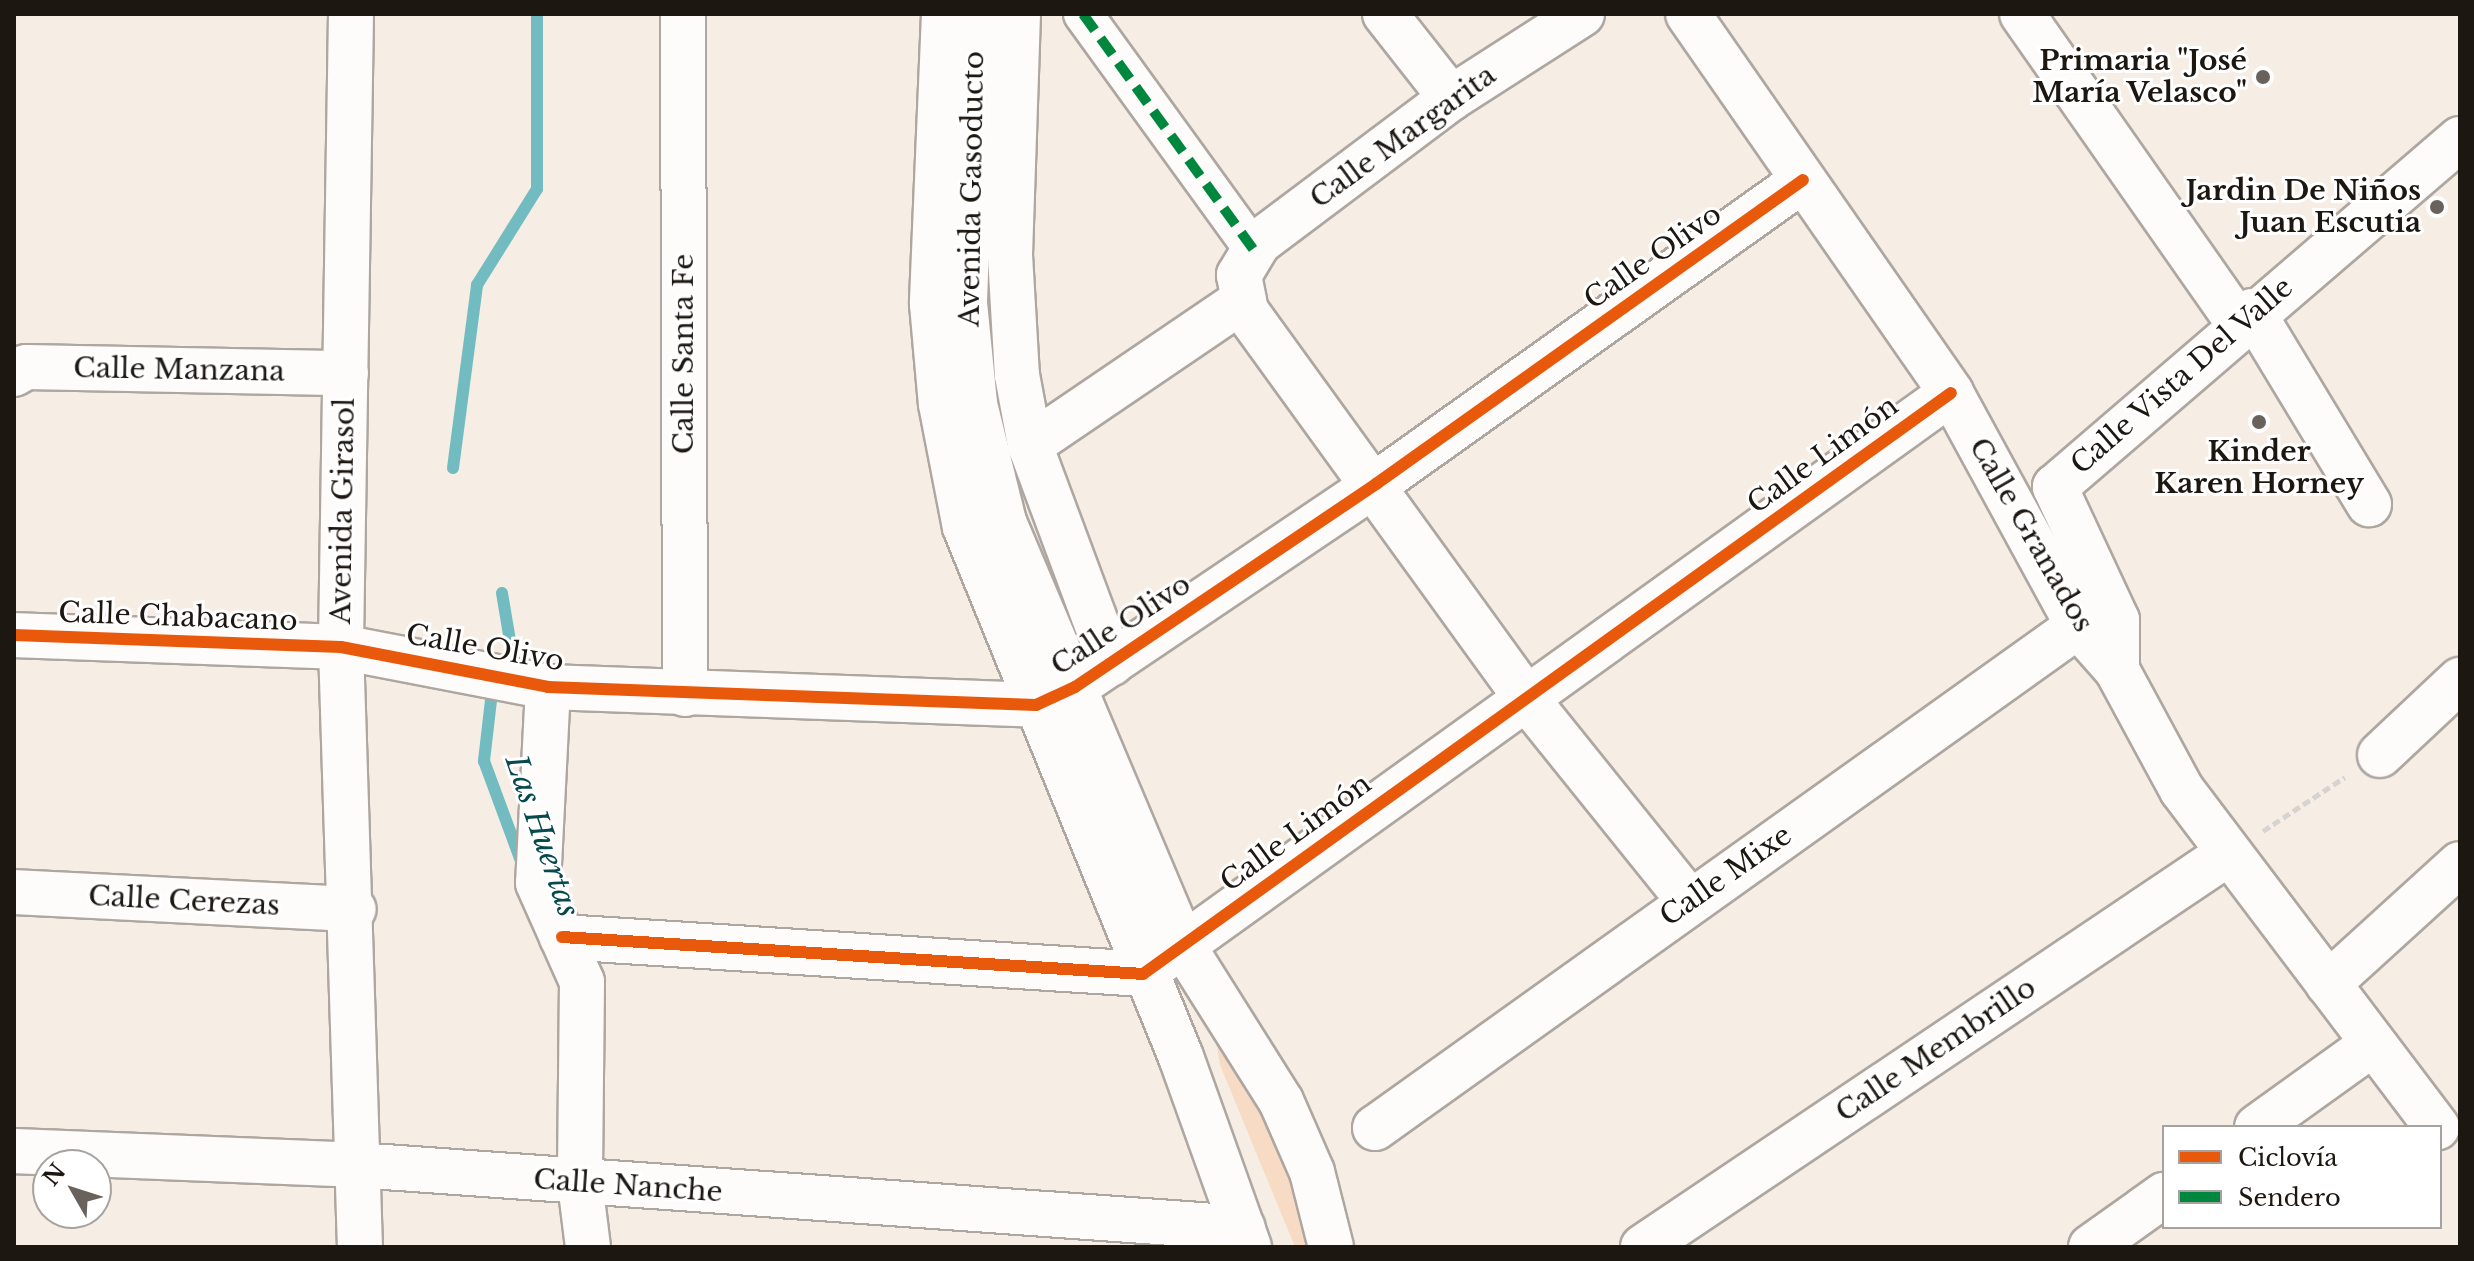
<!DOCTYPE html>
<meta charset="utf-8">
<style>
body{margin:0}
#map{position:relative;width:2474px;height:1261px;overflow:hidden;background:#f6ede5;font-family:"Libre Baskerville",serif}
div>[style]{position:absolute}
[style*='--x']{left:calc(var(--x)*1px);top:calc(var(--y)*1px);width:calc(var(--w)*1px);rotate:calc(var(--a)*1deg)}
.green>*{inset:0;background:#f7dbc4}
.stream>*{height:12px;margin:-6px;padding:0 6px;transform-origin:6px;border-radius:6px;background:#72bcc1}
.path>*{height:5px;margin-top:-2.5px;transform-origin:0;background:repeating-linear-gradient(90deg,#d6d3d1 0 8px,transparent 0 12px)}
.roads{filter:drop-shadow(2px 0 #aea7a1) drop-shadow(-2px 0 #aea7a1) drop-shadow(0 2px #aea7a1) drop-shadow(0 -2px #aea7a1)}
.pedestrian>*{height:38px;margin:-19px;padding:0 19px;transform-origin:19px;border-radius:19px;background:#fefcfb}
.minor>*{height:44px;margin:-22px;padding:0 22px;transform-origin:22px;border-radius:22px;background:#fefcfb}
.tertiary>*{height:44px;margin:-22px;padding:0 22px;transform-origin:22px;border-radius:22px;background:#fefcfb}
.quiet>*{height:10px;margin-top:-5px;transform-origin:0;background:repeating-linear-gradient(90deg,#00873e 0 20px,transparent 0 30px)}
.cycleway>*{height:12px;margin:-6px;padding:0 6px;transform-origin:6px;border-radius:6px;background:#e8590c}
.dots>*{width:22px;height:22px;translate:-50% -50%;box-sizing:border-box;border:4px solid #fff;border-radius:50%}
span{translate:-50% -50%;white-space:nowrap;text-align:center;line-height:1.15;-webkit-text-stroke:6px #fff;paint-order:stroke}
.poi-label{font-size:28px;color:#1d1712;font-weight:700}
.right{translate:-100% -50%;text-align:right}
.street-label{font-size:28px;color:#1d1712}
.water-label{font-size:30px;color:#064a4f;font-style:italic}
.frame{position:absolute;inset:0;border:16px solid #1d1712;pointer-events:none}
.legend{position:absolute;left:2162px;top:1125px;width:280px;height:104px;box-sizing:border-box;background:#fff;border:2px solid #a5a2a0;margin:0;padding:10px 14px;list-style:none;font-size:24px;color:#1d1712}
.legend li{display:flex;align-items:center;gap:16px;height:40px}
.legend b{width:40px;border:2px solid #a5a2a0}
.north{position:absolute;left:32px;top:1149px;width:80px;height:80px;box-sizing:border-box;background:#fff;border:2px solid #a5a2a0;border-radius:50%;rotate:309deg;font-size:22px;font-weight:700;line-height:32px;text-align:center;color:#1d1712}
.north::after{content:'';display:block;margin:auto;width:28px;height:36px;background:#69625c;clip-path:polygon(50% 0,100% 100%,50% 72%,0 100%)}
</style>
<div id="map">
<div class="green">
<i style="clip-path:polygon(1214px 1029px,1307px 1175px,1328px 1247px,1295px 1247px,1220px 1065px)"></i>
</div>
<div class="stream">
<i style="--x:453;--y:468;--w:185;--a:-82.5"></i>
<i style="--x:477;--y:285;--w:113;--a:-58"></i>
<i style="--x:537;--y:189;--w:175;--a:-90"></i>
<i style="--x:502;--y:593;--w:67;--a:80.5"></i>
<i style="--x:513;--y:659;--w:13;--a:129"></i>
<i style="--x:493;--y:683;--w:79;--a:96.6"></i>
<i style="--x:484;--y:761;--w:110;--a:69.7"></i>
</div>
<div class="path">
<i style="--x:2263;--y:831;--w:98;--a:-33.4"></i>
</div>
<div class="roads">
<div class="pedestrian">
<i style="--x:1083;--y:14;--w:291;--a:54.1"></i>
</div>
<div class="minor">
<i style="--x:683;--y:14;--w:680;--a:89.83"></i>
<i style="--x:1018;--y:14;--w:241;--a:91.9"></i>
<i style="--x:1010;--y:255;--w:120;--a:86.7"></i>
<i style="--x:1017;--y:375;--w:71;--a:79.5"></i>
<i style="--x:1030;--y:445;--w:233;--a:69.6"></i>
<i style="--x:1385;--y:14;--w:107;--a:51.8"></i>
<i style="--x:1582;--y:14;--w:156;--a:147.3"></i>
<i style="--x:1451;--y:98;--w:240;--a:143.1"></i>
<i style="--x:1259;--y:242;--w:39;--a:121"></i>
<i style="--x:1239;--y:275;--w:37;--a:79"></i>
<i style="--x:1246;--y:311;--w:478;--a:54.1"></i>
<i style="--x:1526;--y:698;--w:262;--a:51.2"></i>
<i style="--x:1688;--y:14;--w:461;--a:55.2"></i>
<i style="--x:1951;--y:393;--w:265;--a:61.4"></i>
<i style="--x:2078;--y:626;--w:59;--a:48.4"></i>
<i style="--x:2117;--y:670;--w:136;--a:61.6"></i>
<i style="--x:2182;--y:790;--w:423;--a:52.9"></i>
<i style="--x:2022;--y:14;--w:378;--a:55"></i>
<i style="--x:2252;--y:311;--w:226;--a:58.8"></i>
<i style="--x:14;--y:374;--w:14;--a:-30"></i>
<i style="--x:26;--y:367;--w:320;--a:1.1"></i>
<i style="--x:1030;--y:445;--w:258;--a:-34.2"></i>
<i style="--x:14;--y:635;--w:327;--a:2.1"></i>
<i style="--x:341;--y:647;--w:211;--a:10.9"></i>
<i style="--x:548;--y:687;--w:488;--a:2.1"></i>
<i style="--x:1036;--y:705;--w:43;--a:-24.8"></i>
<i style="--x:1075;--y:687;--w:363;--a:-34"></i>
<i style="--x:1376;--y:484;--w:524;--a:-35.45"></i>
<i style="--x:2117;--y:670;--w:50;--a:-90"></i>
<i style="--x:2117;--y:620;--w:147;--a:-115"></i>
<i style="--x:2055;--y:487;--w:534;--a:-40.67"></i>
<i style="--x:548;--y:687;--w:196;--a:92.9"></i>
<i style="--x:538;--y:883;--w:108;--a:66"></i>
<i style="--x:582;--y:982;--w:201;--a:90.6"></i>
<i style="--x:580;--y:1183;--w:64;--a:82.9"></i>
<i style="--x:2380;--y:755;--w:110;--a:-43.2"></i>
<i style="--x:14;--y:892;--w:340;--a:2.9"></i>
<i style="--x:562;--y:937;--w:582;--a:3.64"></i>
<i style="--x:1143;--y:974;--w:995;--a:-35.72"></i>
<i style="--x:2328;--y:984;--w:178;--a:-42.3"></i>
<i style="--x:2257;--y:1127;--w:140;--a:-35.7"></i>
<i style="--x:1375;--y:1128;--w:864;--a:-35.53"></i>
<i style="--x:14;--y:1151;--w:343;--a:2.3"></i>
<i style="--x:357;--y:1165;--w:888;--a:4.07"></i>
<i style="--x:1643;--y:1247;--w:706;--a:-33.92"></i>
<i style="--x:2091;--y:1247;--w:90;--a:-35.5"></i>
</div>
<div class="tertiary">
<i style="--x:351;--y:14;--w:633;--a:90.91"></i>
<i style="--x:341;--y:647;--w:600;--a:88.19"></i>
<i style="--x:944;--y:14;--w:290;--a:92.4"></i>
<i style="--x:932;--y:304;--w:100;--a:84.9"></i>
<i style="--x:941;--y:404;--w:125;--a:79"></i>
<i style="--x:965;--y:527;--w:572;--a:67.83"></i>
<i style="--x:1181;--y:1057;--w:202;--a:70.3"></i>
<i style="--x:976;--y:14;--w:289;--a:92.2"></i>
<i style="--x:965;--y:303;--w:101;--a:84.3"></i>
<i style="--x:975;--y:404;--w:122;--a:76.2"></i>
<i style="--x:1004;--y:522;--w:458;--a:67.1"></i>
<i style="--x:1182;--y:944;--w:186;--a:57.8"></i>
<i style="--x:1281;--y:1101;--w:77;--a:66.4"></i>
<i style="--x:1312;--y:1172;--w:77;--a:75.8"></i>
</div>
</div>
<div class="quiet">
<i style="--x:1083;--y:14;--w:291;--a:54.1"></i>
</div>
<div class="cycleway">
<i style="--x:14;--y:635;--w:327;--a:2.1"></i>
<i style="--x:341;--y:647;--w:211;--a:10.9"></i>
<i style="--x:548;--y:687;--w:488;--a:2.1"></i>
<i style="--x:1036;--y:705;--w:43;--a:-24.8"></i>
<i style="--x:1075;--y:687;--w:363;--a:-34"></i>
<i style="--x:1376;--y:484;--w:524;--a:-35.45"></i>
<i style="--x:562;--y:937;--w:582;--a:3.64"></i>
<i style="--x:1143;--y:974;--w:995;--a:-35.72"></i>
</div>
<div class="dots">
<i style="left:2263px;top:77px;background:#69625c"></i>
<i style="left:2437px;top:207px;background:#69625c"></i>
<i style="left:2259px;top:422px;background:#69625c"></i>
</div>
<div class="poi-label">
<span class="right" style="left:2247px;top:77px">Primaria "José<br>María Velasco"</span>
<span class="right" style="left:2421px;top:207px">Jardin De Niños<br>Juan Escutia</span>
<span style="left:2259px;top:468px">Kinder<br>Karen Horney</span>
</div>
<div class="street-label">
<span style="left:1403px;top:137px;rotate:-36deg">Calle Margarita</span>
<span style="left:972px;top:189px;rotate:-89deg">Avenida Gasoducto</span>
<span style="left:1653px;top:257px;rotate:-35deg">Calle Olivo</span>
<span style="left:684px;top:354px;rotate:-90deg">Calle Santa Fe</span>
<span style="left:179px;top:370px;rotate:1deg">Calle Manzana</span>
<span style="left:2182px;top:376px;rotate:-41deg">Calle Vista Del Valle</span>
<span style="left:1823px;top:455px;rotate:-36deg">Calle Limón</span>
<span style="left:343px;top:511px;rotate:-89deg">Avenida Girasol</span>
<span style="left:2031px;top:535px;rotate:60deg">Calle Granados</span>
<span style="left:178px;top:617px;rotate:2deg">Calle Chabacano</span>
<span style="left:1121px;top:625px;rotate:-33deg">Calle Olivo</span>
<span style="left:485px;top:648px;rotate:10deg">Calle Olivo</span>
<span style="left:1296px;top:833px;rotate:-36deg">Calle Limón</span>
<span style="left:1726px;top:876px;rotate:-35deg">Calle Mixe</span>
<span style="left:184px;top:901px;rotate:3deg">Calle Cerezas</span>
<span style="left:1936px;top:1050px;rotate:-34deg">Calle Membrillo</span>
<span style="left:628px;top:1186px;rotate:4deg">Calle Nanche</span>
</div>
<div class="water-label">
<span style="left:542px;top:836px;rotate:71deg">Las Huertas</span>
</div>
<div class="frame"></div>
<ul class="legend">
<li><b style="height:10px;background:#e8590c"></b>Ciclovía</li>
<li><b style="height:10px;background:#00873e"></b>Sendero</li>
</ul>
<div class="north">N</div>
</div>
